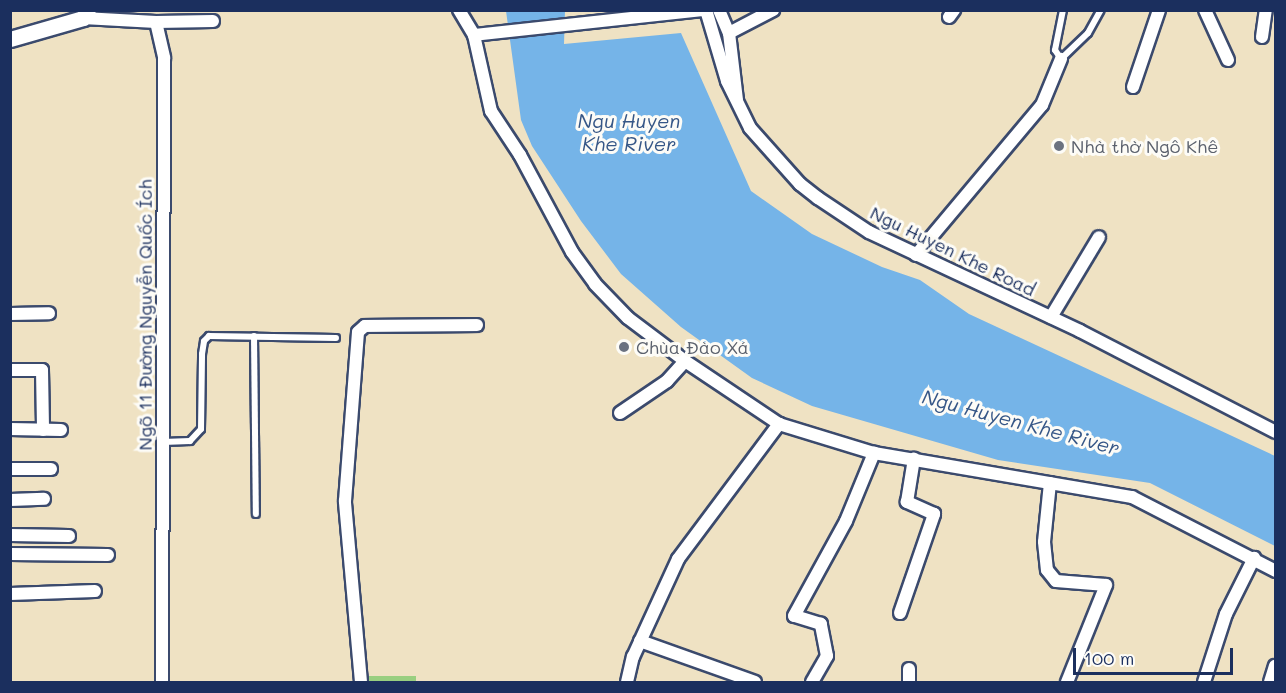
<!DOCTYPE html>
<meta charset="utf-8">
<style>
body{margin:0}
#map{position:relative;width:1286px;height:693px;overflow:hidden;background:#efe2c3;font-family:Mali,sans-serif}
div>[style]{position:absolute}
[style*='--x']{left:calc(var(--x)*1px);top:calc(var(--y)*1px);width:calc(var(--w)*1px);rotate:calc(var(--a)*1deg)}
.green>*{inset:0;background:#99cf80;transform-origin:0 0}
.water>*{inset:0;background:#75b4e8}
.roads{filter:drop-shadow(2px 0 #3b4a6d) drop-shadow(-2px 0 #3b4a6d) drop-shadow(0 2px #3b4a6d) drop-shadow(0 -2px #3b4a6d)}
.service>*{height:6px;margin:-3px;padding:0 3px;transform-origin:3px;border-radius:3px;background:#fff}
.minor>*{height:12px;margin:-6px;padding:0 6px;transform-origin:6px;border-radius:6px;background:#fff}
.tertiary>*{height:15px;margin:-7.5px;padding:0 7.5px;transform-origin:7.5px;border-radius:7.5px;background:#fff}
.dots>*{width:16px;height:16px;translate:-50% -50%;box-sizing:border-box;border:3px solid #fdfcf7;border-radius:50%}
span{translate:-50% -50%;white-space:nowrap;text-align:center;line-height:1.15;-webkit-text-stroke:6px #fdfcf7;paint-order:stroke}
.worship-label{font-size:18px;color:#5b616d}
.left{translate:0 -50%;text-align:left}
.street-label{font-size:18px;color:#1b2f5e}
.water-label{font-size:20px;color:#365787;font-style:italic}
.frame{position:absolute;inset:0;border:12px solid #1b2f5e;pointer-events:none}
.scale{position:absolute;left:1073px;top:648px;width:160px;height:27px;box-sizing:border-box;border:3px solid #1b2f5e;border-top:0;padding-left:8px;font-size:18px;line-height:21px;white-space:nowrap;color:#1b2f5e;-webkit-text-stroke:4px #fdfcf7;paint-order:stroke}
</style>
<div id="map">
<div class="green">
<i style="left:363px;top:676px;width:53px;height:6px"></i>
</div>
<div class="water">
<i style="clip-path:polygon(506px 11px,565px 11px,564px 44px,681px 33px,751px 191px,812px 234px,882px 267px,920px 280px,969px 314px,1275px 456px,1275px 546px,1150px 483px,998px 460px,812px 406px,752px 378px,681px 327px,621px 274px,581px 221px,532px 146px,521px 120px)"></i>
</div>
<div class="roads">
<div class="service">
<i style="--x:1063;--y:10;--w:41;--a:101.3"></i>
<i style="--x:1055;--y:50;--w:11;--a:56"></i>
<i style="--x:1061;--y:59;--w:37;--a:-44"></i>
<i style="--x:1088;--y:33;--w:26;--a:-61"></i>
<i style="--x:254;--y:336;--w:178;--a:89.4"></i>
<i style="--x:163;--y:442;--w:27;--a:-2"></i>
<i style="--x:190;--y:441;--w:16;--a:-47"></i>
<i style="--x:201;--y:429;--w:75;--a:-89.2"></i>
<i style="--x:202;--y:354;--w:13;--a:-81"></i>
<i style="--x:204;--y:341;--w:7;--a:-45"></i>
<i style="--x:209;--y:336;--w:127;--a:0.9"></i>
</div>
<div class="minor">
<i style="--x:459;--y:10;--w:29;--a:59"></i>
<i style="--x:474;--y:35;--w:78;--a:77.4"></i>
<i style="--x:491;--y:111;--w:53;--a:56.6"></i>
<i style="--x:520;--y:155;--w:110;--a:61.8"></i>
<i style="--x:572;--y:252;--w:39;--a:54"></i>
<i style="--x:595;--y:284;--w:47;--a:45.9"></i>
<i style="--x:628;--y:318;--w:71;--a:37"></i>
<i style="--x:685;--y:361;--w:113;--a:33.8"></i>
<i style="--x:779;--y:424;--w:99;--a:17"></i>
<i style="--x:874;--y:453;--w:262;--a:9.7"></i>
<i style="--x:1132;--y:497;--w:162;--a:27.2"></i>
<i style="--x:706;--y:10;--w:74;--a:73.5"></i>
<i style="--x:727;--y:81;--w:52;--a:63.9"></i>
<i style="--x:750;--y:128;--w:75;--a:48.2"></i>
<i style="--x:800;--y:184;--w:23;--a:38"></i>
<i style="--x:818;--y:198;--w:61;--a:33.7"></i>
<i style="--x:869;--y:232;--w:233;--a:25.1"></i>
<i style="--x:1080;--y:331;--w:220;--a:27.3"></i>
<i style="--x:719;--y:10;--w:25;--a:67"></i>
<i style="--x:729;--y:33;--w:67;--a:83.2"></i>
<i style="--x:1205;--y:10;--w:55;--a:65.3"></i>
<i style="--x:949;--y:17;--w:9;--a:-54"></i>
<i style="--x:83;--y:18;--w:73;--a:3.1"></i>
<i style="--x:156;--y:22;--w:37;--a:77"></i>
<i style="--x:164;--y:58;--w:624;--a:90.18"></i>
<i style="--x:156;--y:22;--w:57;--a:-1"></i>
<i style="--x:729;--y:33;--w:50;--a:-27.6"></i>
<i style="--x:474;--y:35;--w:231;--a:-6.2"></i>
<i style="--x:1262;--y:37;--w:27;--a:-82"></i>
<i style="--x:1133;--y:87;--w:81;--a:-71.3"></i>
<i style="--x:916;--y:255;--w:196;--a:-50"></i>
<i style="--x:1042;--y:105;--w:50;--a:-67.6"></i>
<i style="--x:10;--y:314;--w:39;--a:-1"></i>
<i style="--x:1051;--y:317;--w:93;--a:-59"></i>
<i style="--x:10;--y:370;--w:32;--a:0"></i>
<i style="--x:42;--y:370;--w:60;--a:89"></i>
<i style="--x:620;--y:413;--w:57;--a:-34.2"></i>
<i style="--x:667;--y:381;--w:27;--a:-48"></i>
<i style="--x:10;--y:429;--w:51;--a:1.1"></i>
<i style="--x:10;--y:469;--w:41;--a:0"></i>
<i style="--x:1050;--y:483;--w:59;--a:95.8"></i>
<i style="--x:1044;--y:542;--w:28;--a:84"></i>
<i style="--x:1047;--y:570;--w:14;--a:51"></i>
<i style="--x:1056;--y:581;--w:50;--a:4.6"></i>
<i style="--x:1106;--y:585;--w:105;--a:111.9"></i>
<i style="--x:10;--y:500;--w:34;--a:-2"></i>
<i style="--x:10;--y:535;--w:59;--a:1"></i>
<i style="--x:10;--y:554;--w:98;--a:0.6"></i>
<i style="--x:10;--y:594;--w:85;--a:-2"></i>
<i style="--x:900;--y:613;--w:105;--a:-71"></i>
<i style="--x:934;--y:514;--w:30;--a:-156"></i>
<i style="--x:907;--y:502;--w:44;--a:-80.8"></i>
<i style="--x:640;--y:641;--w:122;--a:19.6"></i>
<i style="--x:361;--y:682;--w:182;--a:-95.1"></i>
<i style="--x:345;--y:501;--w:169;--a:-85.6"></i>
<i style="--x:358;--y:332;--w:9;--a:-41"></i>
<i style="--x:365;--y:326;--w:112;--a:-0.5"></i>
<i style="--x:627;--y:682;--w:26;--a:-77"></i>
<i style="--x:633;--y:657;--w:108;--a:-65.3"></i>
<i style="--x:678;--y:559;--w:169;--a:-53.2"></i>
<i style="--x:812;--y:682;--w:30;--a:-60"></i>
<i style="--x:827;--y:656;--w:33;--a:-101"></i>
<i style="--x:821;--y:624;--w:28;--a:-163"></i>
<i style="--x:794;--y:616;--w:108;--a:-61.3"></i>
<i style="--x:846;--y:521;--w:74;--a:-67.6"></i>
<i style="--x:909;--y:682;--w:13;--a:-90"></i>
<i style="--x:1204;--y:682;--w:71;--a:-72.1"></i>
<i style="--x:1226;--y:614;--w:63;--a:-63.4"></i>
<i style="--x:1270;--y:682;--w:17;--a:-73"></i>
</div>
<div class="tertiary">
<i style="--x:10;--y:39;--w:76;--a:-16"></i>
<i style="--x:83;--y:18;--w:9;--a:-58"></i>
</div>
</div>
<div class="dots">
<i style="left:1059px;top:146px;background:#6b7280"></i>
<i style="left:624px;top:347px;background:#6b7280"></i>
</div>
<div class="worship-label">
<span class="left" style="left:1071px;top:146px">Nhà thờ Ngô Khê</span>
<span class="left" style="left:636px;top:347px">Chùa Đào Xá</span>
</div>
<div class="street-label">
<span style="left:953px;top:251px;rotate:26deg">Ngu Huyen Khe Road</span>
<span style="left:145px;top:315px;rotate:-90deg">Ngõ 11 Đường Nguyễn Quốc Ích</span>
</div>
<div class="water-label">
<span style="left:629px;top:132px">Ngu Huyen<br>Khe River</span>
<span style="left:1021px;top:422px;rotate:15deg">Ngu Huyen Khe River</span>
</div>
<div class="frame"></div>
<div class="scale">100 m</div>
</div>
